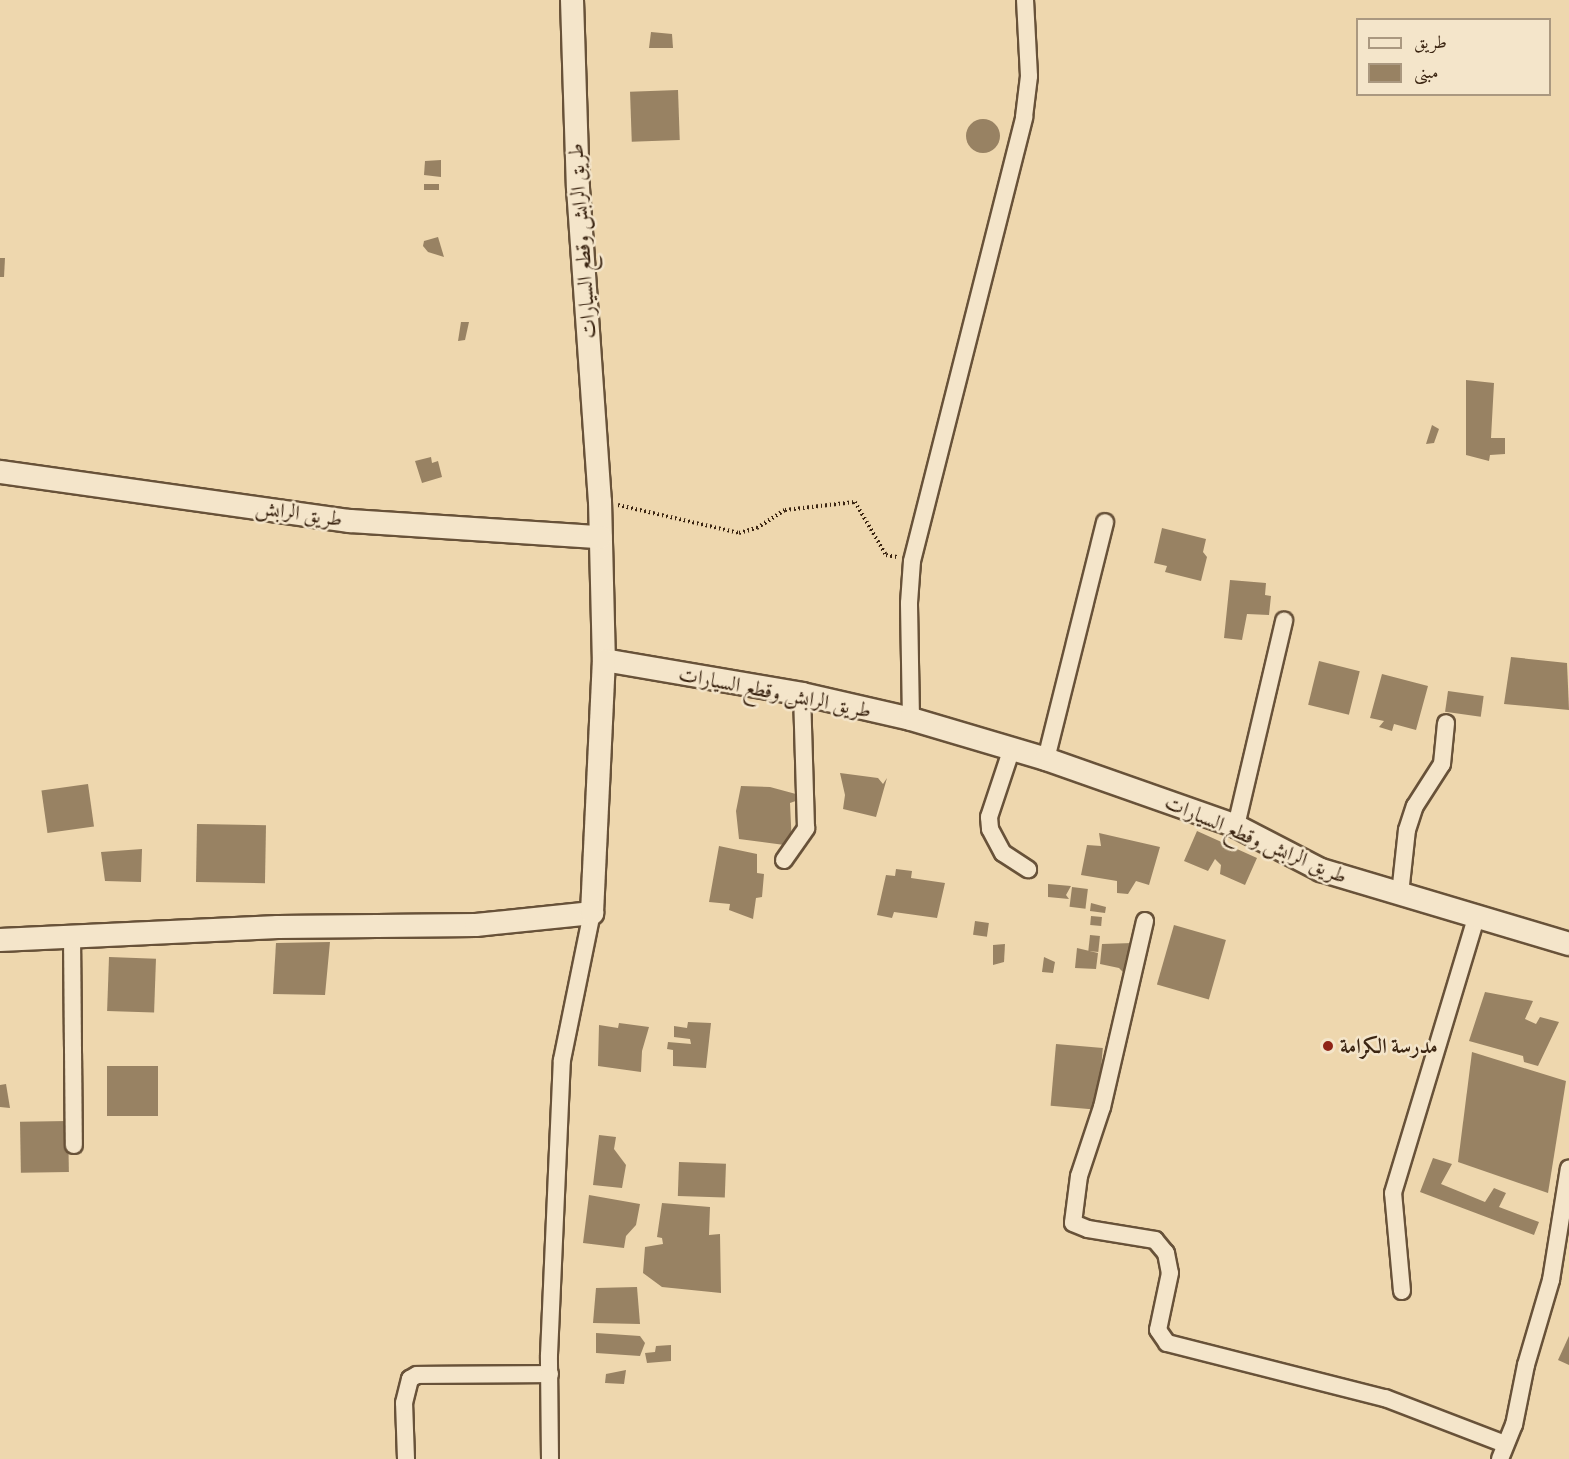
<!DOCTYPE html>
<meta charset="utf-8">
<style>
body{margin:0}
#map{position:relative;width:1569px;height:1459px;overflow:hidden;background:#eed7ae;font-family:"Gentium Book Plus",Amiri,serif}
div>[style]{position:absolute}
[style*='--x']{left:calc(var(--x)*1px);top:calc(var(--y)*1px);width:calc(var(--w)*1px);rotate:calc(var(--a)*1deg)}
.building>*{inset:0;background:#988263;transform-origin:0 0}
.round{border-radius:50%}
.path>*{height:4px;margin-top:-2px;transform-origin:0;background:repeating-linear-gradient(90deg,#3b2512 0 1.5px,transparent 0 4.5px)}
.roads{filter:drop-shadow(2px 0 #685239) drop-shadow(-2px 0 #685239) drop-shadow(0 2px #685239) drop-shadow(0 -2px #685239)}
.street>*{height:16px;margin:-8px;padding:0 8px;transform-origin:8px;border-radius:8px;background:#f4e5ca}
.secondary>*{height:22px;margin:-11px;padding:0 11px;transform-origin:11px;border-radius:11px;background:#f4e5ca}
.dots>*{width:16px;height:16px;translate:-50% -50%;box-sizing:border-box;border:3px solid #f4e5ca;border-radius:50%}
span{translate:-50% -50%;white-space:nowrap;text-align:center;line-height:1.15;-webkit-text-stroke:5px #f4e5ca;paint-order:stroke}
.street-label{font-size:21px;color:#3b2512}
.poi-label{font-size:21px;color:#3b2512;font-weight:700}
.left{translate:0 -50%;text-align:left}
.legend{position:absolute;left:1356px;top:18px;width:195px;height:78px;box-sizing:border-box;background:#f4e5ca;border:2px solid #aa9880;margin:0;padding:8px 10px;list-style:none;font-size:18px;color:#3b2512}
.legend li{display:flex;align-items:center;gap:12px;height:30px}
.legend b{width:30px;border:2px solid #aa9880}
</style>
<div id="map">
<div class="building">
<i style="clip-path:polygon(651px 32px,672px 34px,673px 48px,649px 48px)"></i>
<i style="left:678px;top:90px;width:50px;height:48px;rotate:88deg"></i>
<i class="round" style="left:966px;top:119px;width:34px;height:34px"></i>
<i style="clip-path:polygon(441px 160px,441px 177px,424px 175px,425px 161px)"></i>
<i style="left:424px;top:184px;width:15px;height:6px"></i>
<i style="clip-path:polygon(438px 237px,444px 257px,428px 252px,423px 246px,424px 241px)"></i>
<i style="clip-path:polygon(0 258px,5px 258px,4px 277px,0 277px)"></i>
<i style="clip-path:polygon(461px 322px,469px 322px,465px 340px,458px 341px)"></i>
<i style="clip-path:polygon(1466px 380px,1494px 383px,1491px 438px,1505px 438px,1505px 454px,1490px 455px,1489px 461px,1466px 455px)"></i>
<i style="clip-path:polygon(1432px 425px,1439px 429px,1434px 443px,1426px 444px)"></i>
<i style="clip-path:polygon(431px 457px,432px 463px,438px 461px,442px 477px,422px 483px,415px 461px)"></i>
<i style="clip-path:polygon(1162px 528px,1206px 539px,1203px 552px,1207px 557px,1201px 581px,1165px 572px,1167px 566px,1154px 563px)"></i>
<i style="clip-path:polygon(1230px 580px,1266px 583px,1265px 595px,1271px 596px,1269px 615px,1247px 614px,1242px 640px,1224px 638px)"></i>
<i style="clip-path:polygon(1511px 657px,1567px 663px,1569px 710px,1504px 704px)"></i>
<i style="left:1319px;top:661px;width:42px;height:45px;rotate:14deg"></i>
<i style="clip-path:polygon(1382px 674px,1428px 686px,1416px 730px,1394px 724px,1392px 731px,1379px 727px,1384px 721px,1370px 718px)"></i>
<i style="left:1448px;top:691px;width:36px;height:21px;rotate:8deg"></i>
<i style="clip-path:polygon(840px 773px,878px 778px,883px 784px,887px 778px,876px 817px,843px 809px,845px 795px)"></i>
<i style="left:88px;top:784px;width:43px;height:47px;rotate:82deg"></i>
<i style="clip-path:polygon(741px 786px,770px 787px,807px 797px,790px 803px,792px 846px,739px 839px,736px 811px)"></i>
<i style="left:197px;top:824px;width:69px;height:58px;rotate:1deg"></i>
<i style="clip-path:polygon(1197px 831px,1257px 858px,1245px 885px,1220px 874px,1221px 865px,1215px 859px,1208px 871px,1184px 861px)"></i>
<i style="clip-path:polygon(1099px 833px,1160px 847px,1149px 885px,1136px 881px,1128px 894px,1117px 893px,1117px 881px,1081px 875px,1087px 845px,1101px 846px)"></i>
<i style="clip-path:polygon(719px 846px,757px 854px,757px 873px,764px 874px,762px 897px,756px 898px,753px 919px,729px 910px,730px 904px,709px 902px)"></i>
<i style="clip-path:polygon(142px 849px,141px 882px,105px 881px,101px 852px)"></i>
<i style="clip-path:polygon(896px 869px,912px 871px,911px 878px,945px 883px,937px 918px,894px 912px,892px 918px,877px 915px,886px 875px,895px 876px)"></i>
<i style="clip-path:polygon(1048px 884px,1071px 886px,1066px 895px,1069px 899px,1048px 897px)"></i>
<i style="left:1072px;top:887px;width:16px;height:20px;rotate:7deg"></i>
<i style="clip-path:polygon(1091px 903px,1106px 907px,1105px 913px,1090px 911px)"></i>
<i style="left:1091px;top:916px;width:11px;height:9px;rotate:5deg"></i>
<i style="left:975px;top:921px;width:14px;height:14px;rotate:8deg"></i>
<i style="left:1174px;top:925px;width:54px;height:62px;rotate:16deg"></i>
<i style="left:1090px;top:935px;width:10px;height:16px;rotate:6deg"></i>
<i style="clip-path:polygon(330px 942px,325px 995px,273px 994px,276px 943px)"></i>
<i style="clip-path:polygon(1133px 943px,1132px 955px,1125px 960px,1131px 968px,1125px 974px,1119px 968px,1100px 964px,1102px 944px)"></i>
<i style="clip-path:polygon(1005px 944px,1004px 962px,993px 965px,993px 945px)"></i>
<i style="clip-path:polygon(1077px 948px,1098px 953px,1096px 969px,1075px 968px)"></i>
<i style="left:109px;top:957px;width:47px;height:54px;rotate:2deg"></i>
<i style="clip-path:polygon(1044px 957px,1055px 962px,1053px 973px,1042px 972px)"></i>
<i style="clip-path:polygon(1485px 992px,1533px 1001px,1525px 1019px,1536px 1024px,1540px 1017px,1559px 1022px,1538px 1066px,1524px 1062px,1523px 1056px,1469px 1041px)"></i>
<i style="clip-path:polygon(688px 1022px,711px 1023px,706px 1068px,673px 1066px,673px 1050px,667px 1049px,668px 1042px,691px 1044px,690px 1039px,674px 1037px,674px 1026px,687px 1028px)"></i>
<i style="clip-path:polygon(619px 1023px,649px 1027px,642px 1051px,641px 1072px,598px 1066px,599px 1025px,618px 1028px)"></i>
<i style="left:1056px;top:1044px;width:47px;height:62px;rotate:5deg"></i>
<i style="clip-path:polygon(1472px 1052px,1566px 1081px,1548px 1193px,1458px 1162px)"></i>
<i style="left:107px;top:1066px;width:51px;height:50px"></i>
<i style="clip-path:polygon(6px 1084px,10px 1108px,0 1107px,0 1085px)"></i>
<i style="left:68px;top:1121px;width:51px;height:48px;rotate:89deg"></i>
<i style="clip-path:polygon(599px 1135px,616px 1137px,614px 1149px,626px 1165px,622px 1188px,593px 1185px)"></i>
<i style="clip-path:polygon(1433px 1158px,1452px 1164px,1441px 1184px,1485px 1202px,1494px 1188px,1506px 1193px,1499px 1207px,1539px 1222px,1534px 1235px,1420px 1192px)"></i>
<i style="left:679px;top:1162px;width:47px;height:34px;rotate:2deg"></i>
<i style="clip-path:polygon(589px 1195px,640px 1204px,636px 1225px,626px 1236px,624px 1248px,583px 1243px)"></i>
<i style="clip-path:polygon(662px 1203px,710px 1207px,709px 1235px,720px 1234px,721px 1293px,662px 1287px,643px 1273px,645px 1247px,663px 1244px,662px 1238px,657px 1237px)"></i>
<i style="clip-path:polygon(637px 1287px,640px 1324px,593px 1323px,596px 1288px)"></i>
<i style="clip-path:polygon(596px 1333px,640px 1336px,645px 1343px,640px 1356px,596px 1353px)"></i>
<i style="clip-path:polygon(1569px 1336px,1569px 1365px,1558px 1360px)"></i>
<i style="clip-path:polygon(671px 1345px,671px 1361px,647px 1363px,645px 1353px,655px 1352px,656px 1346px)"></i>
<i style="clip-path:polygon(626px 1370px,624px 1384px,605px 1383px,606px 1374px)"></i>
</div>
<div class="path">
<i style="--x:618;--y:505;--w:124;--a:13"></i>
<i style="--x:739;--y:533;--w:19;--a:-16"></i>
<i style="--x:757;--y:528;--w:33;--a:-33"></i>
<i style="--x:785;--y:510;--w:70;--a:-6.5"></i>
<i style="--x:855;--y:502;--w:61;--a:59.7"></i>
<i style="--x:886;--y:555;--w:11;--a:10"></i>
</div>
<div class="roads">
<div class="street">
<i style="--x:911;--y:719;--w:116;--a:-91"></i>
<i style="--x:909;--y:603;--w:42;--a:-85.9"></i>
<i style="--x:912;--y:561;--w:458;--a:-75.8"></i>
<i style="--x:1024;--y:117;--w:41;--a:-83"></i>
<i style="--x:1029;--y:76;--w:76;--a:-93"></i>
<i style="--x:1012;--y:748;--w:73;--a:108.4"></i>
<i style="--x:989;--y:817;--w:12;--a:85"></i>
<i style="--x:990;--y:829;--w:27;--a:62"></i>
<i style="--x:1003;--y:853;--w:30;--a:33"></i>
<i style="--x:1046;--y:759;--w:244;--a:-76"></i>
<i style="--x:1236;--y:826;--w:211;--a:-76.8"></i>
<i style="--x:784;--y:860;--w:39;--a:-55"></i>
<i style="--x:806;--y:828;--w:134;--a:-91.7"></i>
<i style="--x:1400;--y:894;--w:64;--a:-83.8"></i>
<i style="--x:1407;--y:830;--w:25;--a:-72"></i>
<i style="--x:1415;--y:806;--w:50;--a:-57.3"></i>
<i style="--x:1442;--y:764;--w:41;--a:-84.4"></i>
<i style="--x:1145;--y:921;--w:191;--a:103"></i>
<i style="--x:1102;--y:1107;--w:73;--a:108.4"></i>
<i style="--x:1079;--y:1176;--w:47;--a:97.3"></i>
<i style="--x:1073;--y:1223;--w:16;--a:22"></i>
<i style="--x:1088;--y:1229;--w:68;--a:9.3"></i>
<i style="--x:1155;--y:1240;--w:17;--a:50"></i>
<i style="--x:1166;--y:1253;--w:20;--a:79"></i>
<i style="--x:1170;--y:1273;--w:58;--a:101.9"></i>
<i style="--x:1158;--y:1330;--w:16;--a:55"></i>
<i style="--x:1167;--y:1343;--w:225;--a:14.2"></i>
<i style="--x:1385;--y:1398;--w:129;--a:21"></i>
<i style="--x:72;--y:935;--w:210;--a:89.5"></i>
<i style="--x:1402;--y:1291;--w:98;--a:-95.2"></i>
<i style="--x:1393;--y:1193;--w:287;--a:-73.2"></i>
<i style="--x:406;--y:1459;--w:56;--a:-92"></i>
<i style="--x:404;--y:1403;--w:25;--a:-76"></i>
<i style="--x:410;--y:1379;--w:8;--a:-30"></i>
<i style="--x:417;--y:1375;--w:133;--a:-0.4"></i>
<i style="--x:550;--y:1459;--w:104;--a:-90.6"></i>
<i style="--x:549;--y:1355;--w:295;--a:-87.5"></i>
<i style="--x:562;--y:1060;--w:150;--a:-78.5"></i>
<i style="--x:1500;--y:1459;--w:37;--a:-68"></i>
<i style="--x:1514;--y:1425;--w:61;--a:-78.7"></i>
<i style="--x:1526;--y:1365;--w:89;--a:-73.6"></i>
<i style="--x:1551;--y:1280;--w:113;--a:-80.9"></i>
</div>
<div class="secondary">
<i style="--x:572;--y:0;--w:188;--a:88.2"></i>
<i style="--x:578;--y:188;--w:314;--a:86"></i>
<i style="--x:600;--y:501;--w:159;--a:88.6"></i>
<i style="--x:604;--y:660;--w:201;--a:9.7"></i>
<i style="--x:802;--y:694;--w:112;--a:12.9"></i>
<i style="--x:911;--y:719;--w:141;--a:16.5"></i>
<i style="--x:1046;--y:759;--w:201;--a:19.4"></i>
<i style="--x:1236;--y:826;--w:96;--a:27.4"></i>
<i style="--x:1321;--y:870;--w:259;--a:16.6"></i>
<i style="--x:0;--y:472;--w:353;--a:8"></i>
<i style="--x:350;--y:521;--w:251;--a:3.7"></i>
<i style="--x:0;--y:940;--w:278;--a:-2.7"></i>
<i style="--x:278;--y:927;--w:198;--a:-0.6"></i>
<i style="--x:476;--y:925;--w:117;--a:-5.9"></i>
<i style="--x:592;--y:913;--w:253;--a:-87.3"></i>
</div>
</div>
<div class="dots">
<i style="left:1328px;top:1046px;background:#8f2418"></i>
</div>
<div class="street-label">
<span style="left:582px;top:241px;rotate:-94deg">طريق الرابش وقطع السيارات</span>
<span style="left:299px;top:513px;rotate:8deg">طريق الرابش</span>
<span style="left:775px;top:692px;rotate:11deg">طريق الرابش وقطع السيارات</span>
<span style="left:1256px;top:839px;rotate:23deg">طريق الرابش وقطع السيارات</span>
</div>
<div class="poi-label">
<span class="left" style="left:1340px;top:1046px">مدرسة الكرامة</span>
</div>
<ul class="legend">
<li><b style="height:8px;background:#f4e5ca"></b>طريق</li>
<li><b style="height:16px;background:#988263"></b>مبنى</li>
</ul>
</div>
